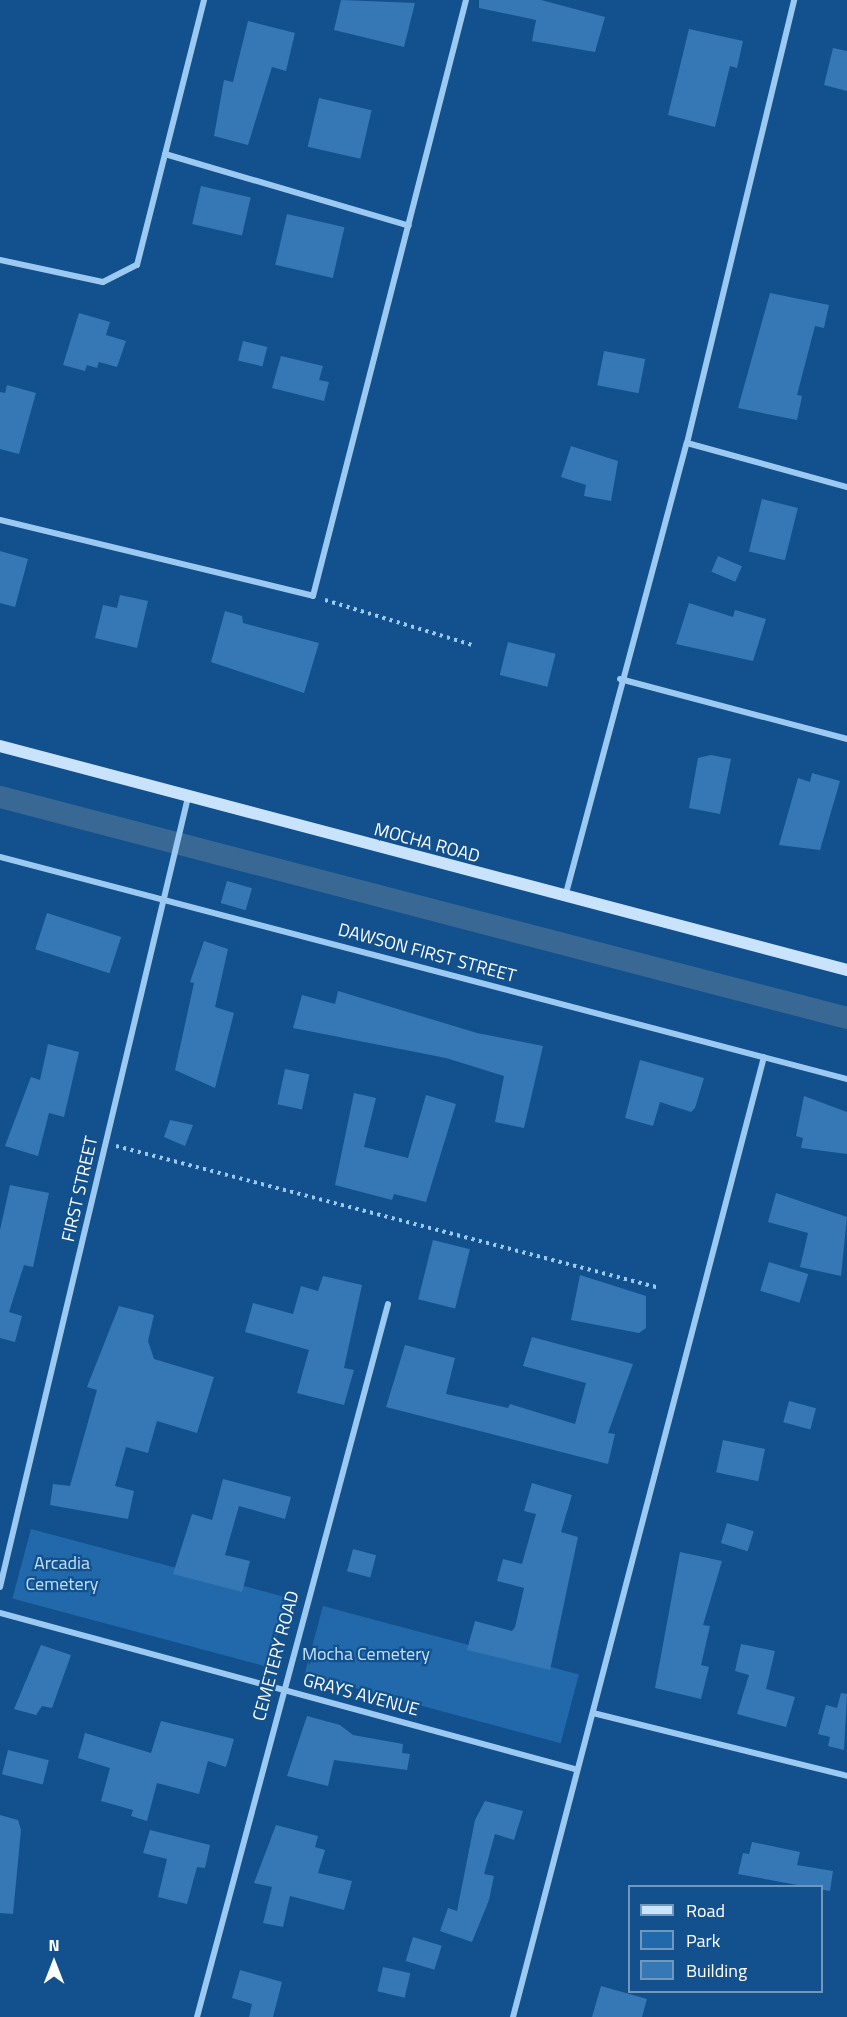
<!DOCTYPE html>
<style>
body{margin:0}
#map{position:relative;width:847px;height:2017px;overflow:hidden;background:#12518d;font-family:"Titillium Web",sans-serif}
div>[style]{position:absolute}
[style*='--x']{left:calc(var(--x)*1px);top:calc(var(--y)*1px);width:calc(var(--w)*1px);rotate:calc(var(--a)*1deg)}
.green>*{inset:0;background:#2169ab;transform-origin:0 0}
.canal>*{height:22px;margin:-11px;padding:0 11px;transform-origin:11px;border-radius:11px;background:#3a6894}
.building>*{inset:0;background:#3678b5;transform-origin:0 0}
.path>*{height:4px;margin-top:-2px;transform-origin:0;background:repeating-linear-gradient(90deg,#9bc9f1 0 3px,transparent 0 7.5px)}
.street>*{height:6px;margin:-3px;padding:0 3px;transform-origin:3px;border-radius:3px;background:#9bc9f1}
.secondary>*{height:12px;margin:-6px;padding:0 6px;transform-origin:6px;border-radius:6px;background:#c9e3fc}
span{translate:-50% -50%;white-space:nowrap;text-align:center;line-height:1.15;-webkit-text-stroke:4.5px #12518d;paint-order:stroke}
.street-label{font-size:18px;color:#fff}
.park-label{font-size:18px;color:#c2e1fc}
.legend{position:absolute;left:628px;top:1885px;width:195px;height:108px;box-sizing:border-box;background:#12518d;border:2px solid #7197bb;margin:0;padding:8px 10px;list-style:none;font-size:18px;color:#fff}
.legend li{display:flex;align-items:center;gap:12px;height:30px}
.legend b{width:30px;border:2px solid #7197bb}
.north{position:absolute;left:24px;top:1933px;width:60px;height:60px;-webkit-text-stroke:4px #12518d;paint-order:stroke;rotate:0deg;font-size:16px;font-weight:700;line-height:24px;text-align:center;color:#fff}
.north::after{content:'';display:block;margin:auto;width:21px;height:27px;background:#fff;clip-path:polygon(50% 0,100% 100%,50% 72%,0 100%)}
</style>
<div id="map">
<div class="green">
<i style="left:31px;top:1529px;width:265px;height:72px;rotate:15deg"></i>
<i style="left:323px;top:1606px;width:265px;height:71px;rotate:15deg"></i>
</div>
<div class="canal">
<i style="--x:0;--y:797;--w:875;--a:14.62"></i>
</div>
<div class="building">
<i style="clip-path:polygon(341px 0,415px 3px,404px 47px,334px 30px)"></i>
<i style="clip-path:polygon(479px 0,541px 0,605px 17px,595px 52px,532px 41px,536px 20px,479px 8px)"></i>
<i style="clip-path:polygon(248px 21px,295px 33px,286px 71px,272px 67px,248px 145px,214px 136px,224px 80px,233px 82px)"></i>
<i style="clip-path:polygon(689px 29px,743px 41px,737px 68px,730px 66px,715px 127px,668px 115px)"></i>
<i style="clip-path:polygon(833px 48px,847px 51px,847px 91px,824px 85px)"></i>
<i style="left:319px;top:98px;width:54px;height:50px;rotate:13deg"></i>
<i style="left:201px;top:186px;width:51px;height:39px;rotate:13deg"></i>
<i style="left:287px;top:214px;width:59px;height:52px;rotate:13deg"></i>
<i style="clip-path:polygon(770px 293px,829px 305px,824px 328px,815px 326px,797px 395px,802px 396px,797px 420px,738px 408px)"></i>
<i style="clip-path:polygon(79px 313px,110px 322px,106px 335px,126px 341px,117px 367px,99px 362px,97px 368px,87px 365px,85px 371px,63px 365px)"></i>
<i style="left:243px;top:341px;width:25px;height:20px;rotate:14deg"></i>
<i style="left:604px;top:351px;width:42px;height:35px;rotate:11deg"></i>
<i style="clip-path:polygon(281px 356px,323px 366px,319px 380px,329px 382px,324px 401px,272px 388px)"></i>
<i style="clip-path:polygon(7px 385px,36px 393px,19px 454px,0 449px,0 392px,5px 393px)"></i>
<i style="clip-path:polygon(571px 446px,618px 461px,611px 501px,584px 496px,586px 485px,561px 477px)"></i>
<i style="left:762px;top:499px;width:37px;height:54px;rotate:14deg"></i>
<i style="clip-path:polygon(0 551px,28px 559px,15px 607px,0 603px)"></i>
<i style="left:718px;top:556px;width:26px;height:17px;rotate:23deg"></i>
<i style="clip-path:polygon(120px 595px,148px 601px,137px 648px,95px 638px,103px 605px,117px 608px)"></i>
<i style="clip-path:polygon(689px 603px,733px 617px,735px 610px,766px 619px,753px 661px,676px 644px)"></i>
<i style="clip-path:polygon(225px 611px,242px 616px,243px 623px,319px 643px,304px 693px,211px 662px)"></i>
<i style="left:508px;top:642px;width:49px;height:34px;rotate:14deg"></i>
<i style="clip-path:polygon(711px 755px,731px 759px,720px 814px,689px 808px,698px 758px)"></i>
<i style="clip-path:polygon(812px 773px,840px 781px,820px 850px,779px 845px,798px 778px,810px 782px)"></i>
<i style="left:227px;top:881px;width:26px;height:23px;rotate:16deg"></i>
<i style="left:47px;top:913px;width:78px;height:38px;rotate:18deg"></i>
<i style="clip-path:polygon(204px 941px,228px 949px,215px 1007px,234px 1013px,215px 1088px,175px 1070px,194px 983px,190px 982px)"></i>
<i style="clip-path:polygon(338px 991px,477px 1033px,543px 1046px,524px 1128px,495px 1122px,504px 1076px,446px 1058px,293px 1028px,302px 995px,335px 1004px)"></i>
<i style="clip-path:polygon(48px 1044px,79px 1052px,64px 1117px,49px 1113px,38px 1156px,5px 1146px,31px 1077px,40px 1080px)"></i>
<i style="clip-path:polygon(640px 1060px,704px 1078px,695px 1108px,691px 1112px,660px 1102px,653px 1126px,625px 1118px)"></i>
<i style="left:285px;top:1069px;width:25px;height:36px;rotate:12deg"></i>
<i style="clip-path:polygon(354px 1093px,376px 1098px,364px 1147px,408px 1158px,426px 1095px,456px 1104px,426px 1202px,394px 1194px,392px 1200px,335px 1185px)"></i>
<i style="clip-path:polygon(804px 1096px,847px 1112px,847px 1154px,801px 1148px,803px 1138px,796px 1136px)"></i>
<i style="clip-path:polygon(170px 1120px,193px 1125px,185px 1146px,164px 1137px)"></i>
<i style="clip-path:polygon(10px 1185px,49px 1193px,33px 1267px,24px 1265px,9px 1312px,22px 1316px,15px 1342px,0 1338px,0 1230px)"></i>
<i style="clip-path:polygon(776px 1193px,847px 1217px,841px 1276px,800px 1267px,808px 1233px,768px 1222px)"></i>
<i style="left:433px;top:1240px;width:38px;height:61px;rotate:14deg"></i>
<i style="left:769px;top:1262px;width:41px;height:30px;rotate:17deg"></i>
<i style="clip-path:polygon(580px 1275px,646px 1296px,646px 1328px,639px 1333px,571px 1320px)"></i>
<i style="clip-path:polygon(323px 1276px,362px 1285px,344px 1368px,354px 1370px,344px 1405px,297px 1393px,309px 1350px,245px 1332px,253px 1303px,293px 1314px,301px 1286px,318px 1291px)"></i>
<i style="clip-path:polygon(119px 1306px,154px 1315px,148px 1341px,154px 1359px,214px 1377px,197px 1433px,157px 1421px,148px 1453px,126px 1447px,115px 1486px,134px 1491px,128px 1519px,50px 1505px,53px 1484px,70px 1486px,97px 1390px,87px 1387px)"></i>
<i style="clip-path:polygon(532px 1337px,633px 1364px,608px 1433px,615px 1434px,608px 1464px,386px 1407px,405px 1345px,455px 1358px,446px 1394px,508px 1408px,510px 1404px,575px 1424px,586px 1383px,523px 1366px)"></i>
<i style="left:789px;top:1401px;width:28px;height:22px;rotate:15deg"></i>
<i style="left:723px;top:1440px;width:43px;height:33px;rotate:12deg"></i>
<i style="clip-path:polygon(223px 1479px,291px 1497px,285px 1519px,239px 1506px,225px 1555px,250px 1561px,242px 1592px,173px 1574px,192px 1514px,212px 1520px)"></i>
<i style="clip-path:polygon(532px 1483px,572px 1495px,561px 1532px,578px 1537px,550px 1670px,467px 1650px,475px 1621px,512px 1631px,515px 1627px,524px 1588px,497px 1581px,503px 1559px,522px 1564px,536px 1514px,524px 1511px)"></i>
<i style="left:727px;top:1523px;width:28px;height:21px;rotate:17deg"></i>
<i style="left:353px;top:1549px;width:24px;height:23px;rotate:15deg"></i>
<i style="clip-path:polygon(680px 1552px,722px 1561px,703px 1625px,710px 1626px,701px 1665px,709px 1667px,701px 1699px,655px 1688px)"></i>
<i style="clip-path:polygon(741px 1644px,775px 1651px,766px 1689px,795px 1697px,786px 1727px,737px 1714px,749px 1675px,735px 1671px)"></i>
<i style="clip-path:polygon(41px 1645px,71px 1655px,52px 1708px,42px 1706px,36px 1715px,14px 1709px)"></i>
<i style="clip-path:polygon(841px 1693px,847px 1694px,844px 1750px,828px 1746px,830px 1737px,818px 1734px,826px 1705px,837px 1708px)"></i>
<i style="clip-path:polygon(307px 1716px,340px 1725px,353px 1735px,403px 1744px,402px 1753px,410px 1754px,407px 1770px,334px 1760px,328px 1786px,287px 1776px)"></i>
<i style="clip-path:polygon(161px 1721px,234px 1739px,226px 1767px,208px 1761px,199px 1794px,157px 1783px,147px 1821px,131px 1816px,133px 1810px,101px 1801px,110px 1768px,78px 1758px,85px 1733px,151px 1753px)"></i>
<i style="left:8px;top:1750px;width:42px;height:25px;rotate:14deg"></i>
<i style="clip-path:polygon(485px 1801px,523px 1811px,514px 1840px,495px 1834px,484px 1874px,494px 1876px,489px 1900px,472px 1942px,440px 1931px,448px 1908px,457px 1911px,475px 1820px)"></i>
<i style="clip-path:polygon(0 1815px,18px 1820px,21px 1830px,13px 1914px,0 1913px)"></i>
<i style="clip-path:polygon(276px 1825px,318px 1836px,315px 1847px,325px 1850px,318px 1873px,352px 1881px,344px 1910px,290px 1896px,283px 1927px,263px 1923px,272px 1887px,254px 1883px)"></i>
<i style="clip-path:polygon(150px 1830px,210px 1845px,205px 1868px,197px 1867px,187px 1904px,158px 1897px,167px 1859px,143px 1853px)"></i>
<i style="clip-path:polygon(752px 1842px,800px 1852px,797px 1865px,833px 1871px,830px 1891px,738px 1874px,743px 1853px,749px 1854px)"></i>
<i style="left:413px;top:1937px;width:30px;height:25px;rotate:17deg"></i>
<i style="left:383px;top:1967px;width:28px;height:25px;rotate:13deg"></i>
<i style="clip-path:polygon(240px 1970px,282px 1982px,273px 2017px,249px 2017px,252px 2004px,232px 1998px)"></i>
<i style="clip-path:polygon(601px 1986px,647px 1999px,642px 2017px,592px 2017px)"></i>
</div>
<div class="path">
<i style="--x:325;--y:600;--w:157;--a:17"></i>
<i style="--x:116;--y:1146;--w:562;--a:14.63"></i>
</div>
<div class="street">
<i style="--x:165;--y:154;--w:254;--a:16.4"></i>
<i style="--x:0;--y:260;--w:105;--a:12.1"></i>
<i style="--x:103;--y:282;--w:38;--a:-27"></i>
<i style="--x:137;--y:265;--w:273;--a:-75.8"></i>
<i style="--x:687;--y:443;--w:166;--a:15.4"></i>
<i style="--x:0;--y:520;--w:322;--a:13.6"></i>
<i style="--x:313;--y:596;--w:615;--a:-75.6"></i>
<i style="--x:620;--y:679;--w:235;--a:14.8"></i>
<i style="--x:0;--y:857;--w:876;--a:14.69"></i>
<i style="--x:565;--y:897;--w:470;--a:-75"></i>
<i style="--x:687;--y:443;--w:456;--a:-76.4"></i>
<i style="--x:0;--y:1587;--w:812;--a:-76.61"></i>
<i style="--x:0;--y:1613;--w:596;--a:15.18"></i>
<i style="--x:593;--y:1713;--w:262;--a:13.9"></i>
<i style="--x:197;--y:2017;--w:738;--a:-75"></i>
<i style="--x:513;--y:2017;--w:992;--a:-75.35"></i>
</div>
<div class="secondary">
<i style="--x:0;--y:746;--w:876;--a:14.81"></i>
</div>
<div class="street-label">
<span style="left:427px;top:843px;rotate:15deg">MOCHA ROAD</span>
<span style="left:427px;top:953px;rotate:15deg">DAWSON FIRST STREET</span>
<span style="left:80px;top:1189px;rotate:-77deg">FIRST STREET</span>
<span style="left:276px;top:1656px;rotate:-75deg">CEMETERY ROAD</span>
<span style="left:361px;top:1695px;rotate:15deg">GRAYS AVENUE</span>
</div>
<div class="park-label">
<span style="left:62px;top:1574px">Arcadia<br>Cemetery</span>
<span style="left:366px;top:1654px">Mocha Cemetery</span>
</div>
<ul class="legend">
<li><b style="height:8px;background:#c9e3fc"></b>Road</li>
<li><b style="height:16px;background:#2169ab"></b>Park</li>
<li><b style="height:16px;background:#3678b5"></b>Building</li>
</ul>
<div class="north">N</div>
</div>
